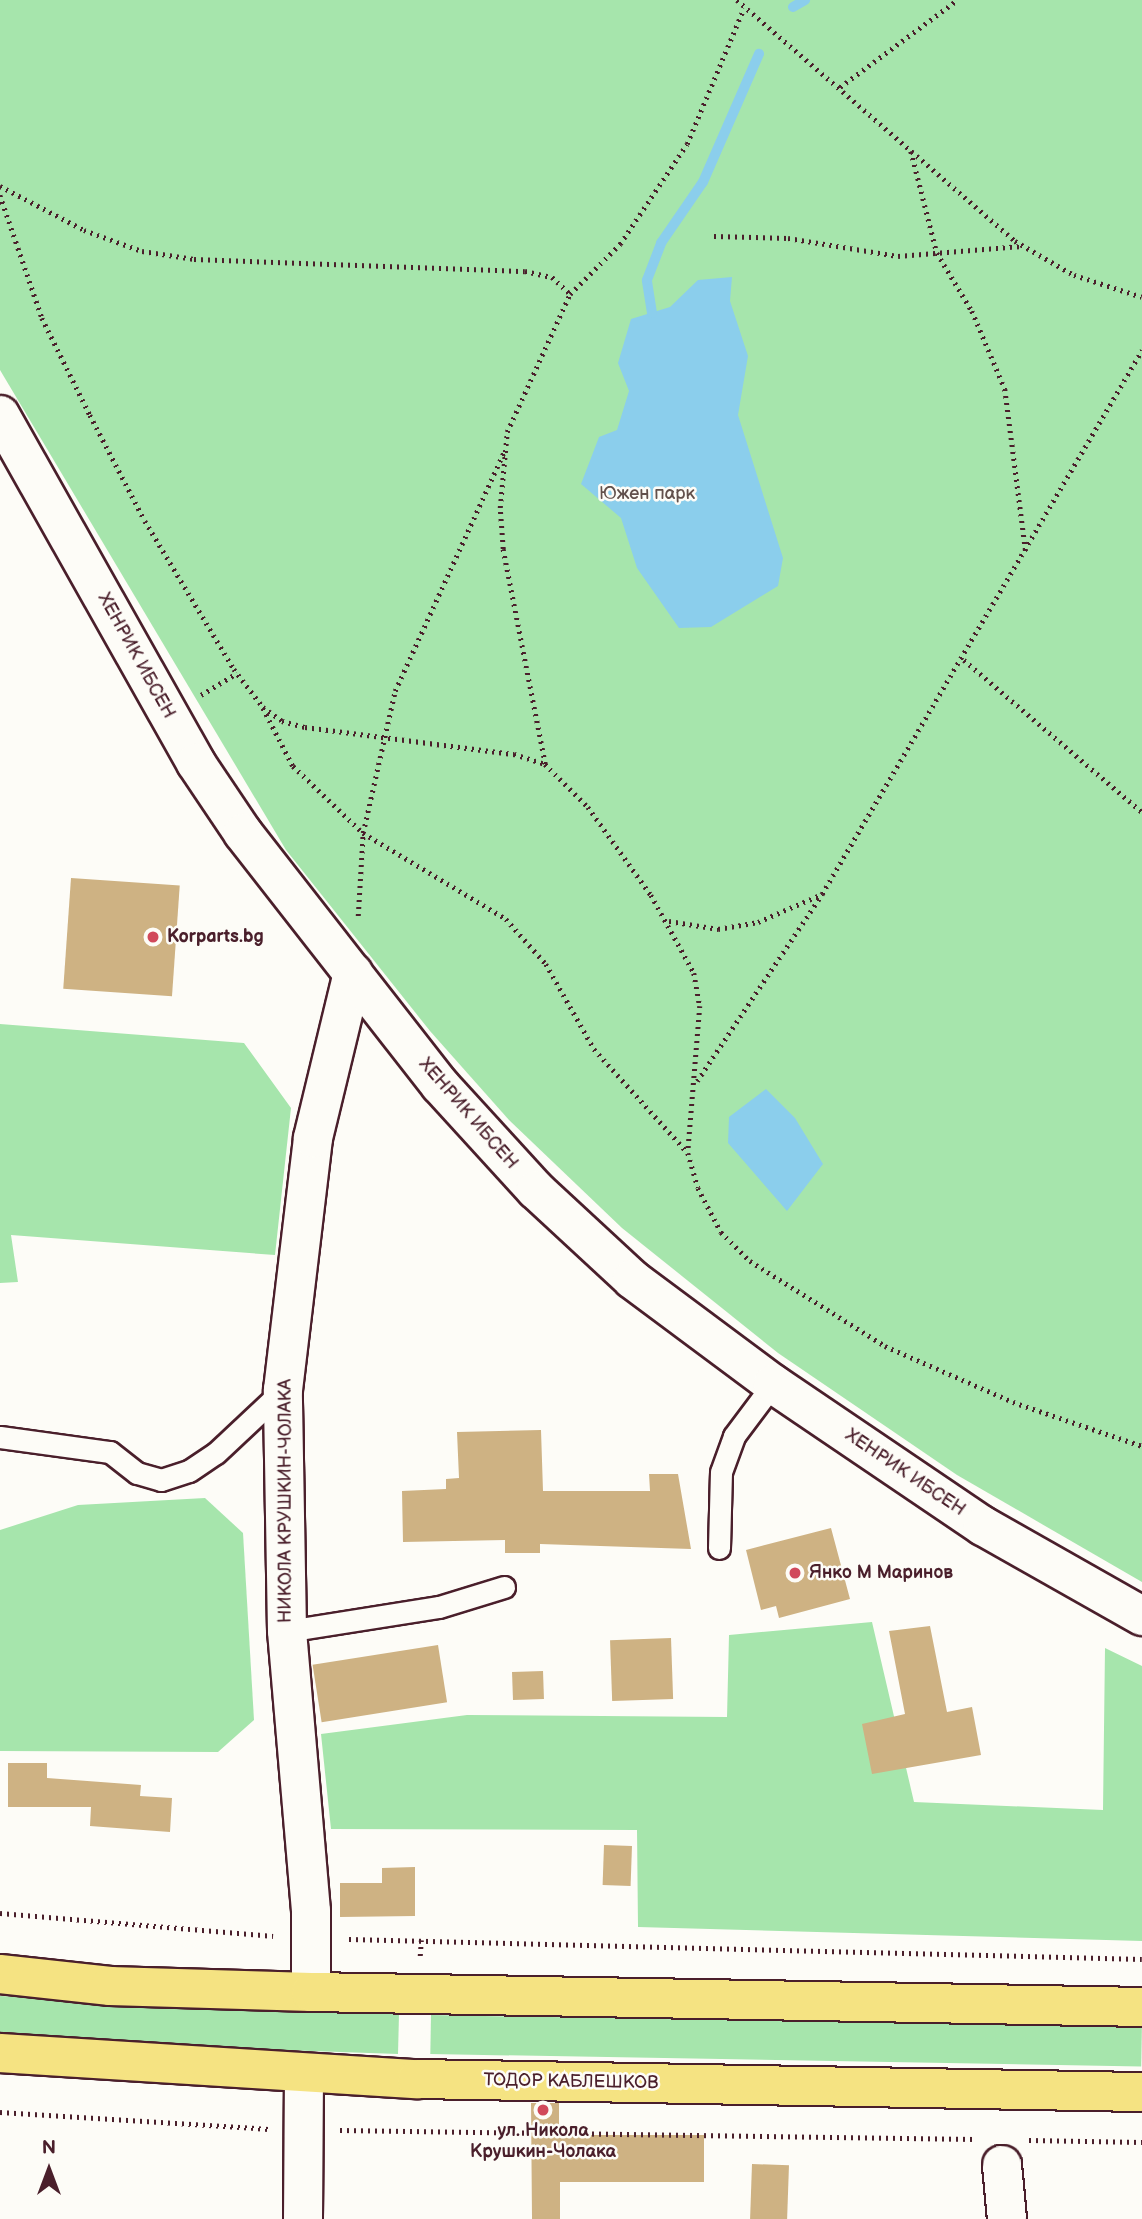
<!DOCTYPE html>
<meta charset="utf-8">
<style>
body{margin:0}
#map{position:relative;width:1142px;height:2219px;overflow:hidden;background:#fdfcf7;font-family:"Balsamiq Sans",sans-serif}
div>[style]{position:absolute}
[style*='--x']{left:calc(var(--x)*1px);top:calc(var(--y)*1px);width:calc(var(--w)*1px);rotate:calc(var(--a)*1deg)}
.green>*{inset:0;background:#a6e5ac;transform-origin:0 0}
.water>*{inset:0;background:#8bceec}
.stream>*{height:10px;margin:-5px;padding:0 5px;transform-origin:5px;border-radius:5px;background:#8bceec}
.building>*{inset:0;background:#ceb283;transform-origin:0 0}
.path>*{height:4.5px;margin-top:-2.25px;transform-origin:0;background:repeating-linear-gradient(90deg,#4a1f2b 0 2px,transparent 0 7px)}
.roads{filter:drop-shadow(2px 0 #4a1f2b) drop-shadow(-2px 0 #4a1f2b) drop-shadow(0 2px #4a1f2b) drop-shadow(0 -2px #4a1f2b)}
.service>*{height:21px;margin:-10.5px;padding:0 10.5px;transform-origin:10.5px;border-radius:10.5px;background:#fdfcf7}
.minor>*{height:38px;margin:-19px;padding:0 19px;transform-origin:19px;border-radius:19px;background:#fdfcf7}
.secondary>*{height:38px;margin:-19px;padding:0 19px;transform-origin:19px;border-radius:19px;background:#fdfcf7}
.primary>*{height:38px;margin:-19px;padding:0 19px;transform-origin:19px;border-radius:19px;background:#f5e382}
.dots>*{width:19px;height:19px;translate:-50% -50%;box-sizing:border-box;border:4px solid #fdfcf7;border-radius:50%}
span{translate:-50% -50%;white-space:nowrap;text-align:center;line-height:1.15;-webkit-text-stroke:5px #fdfcf7;paint-order:stroke}
.park-label{font-size:18px;color:#61504b}
.street-label{font-size:18px;color:#4a1f2b}
.poi-label{font-size:18px;color:#4a1f2b;font-weight:700}
.left{translate:0 -50%;text-align:left}
.north{position:absolute;left:14px;top:2135px;width:70px;height:70px;-webkit-text-stroke:5px #fdfcf7;paint-order:stroke;rotate:0deg;font-size:19px;font-weight:700;line-height:28px;text-align:center;color:#4a1f2b}
.north::after{content:'';display:block;margin:auto;width:24px;height:32px;background:#4a1f2b;clip-path:polygon(50% 0,100% 100%,50% 72%,0 100%)}
</style>
<div id="map">
<div class="green">
<i style="clip-path:polygon(0 0,1142px 0,1142px 1582px,957px 1475px,778px 1353px,622px 1228px,509px 1120px,430px 1031px,286px 850px,0 370px)"></i>
<i style="clip-path:polygon(0 1024px,244px 1043px,291px 1108px,275px 1255px,11px 1235px,18px 1282px,0 1283px)"></i>
<i style="clip-path:polygon(205px 1498px,243px 1533px,254px 1720px,218px 1752px,0 1751px,0 1530px,78px 1505px)"></i>
<i style="clip-path:polygon(872px 1622px,914px 1802px,1103px 1810px,1105px 1648px,1142px 1666px,1142px 1941px,638px 1927px,637px 1830px,331px 1829px,321px 1734px,467px 1715px,727px 1717px,729px 1635px)"></i>
<i style="clip-path:polygon(0 1996px,399px 2014px,398px 2054px,56px 2042px,0 2036px)"></i>
<i style="left:431px;top:2015px;width:711px;height:39px;rotate:1deg"></i>
</div>
<div class="water">
<i style="clip-path:polygon(732px 277px,730px 301px,748px 356px,738px 415px,783px 558px,778px 586px,711px 627px,679px 628px,637px 568px,621px 518px,581px 484px,599px 437px,617px 430px,629px 391px,618px 363px,631px 319px,670px 307px,698px 280px)"></i>
<i style="clip-path:polygon(766px 1089px,795px 1118px,823px 1164px,787px 1211px,728px 1143px,729px 1117px)"></i>
</div>
<div class="stream">
<i style="--x:793;--y:7;--w:14;--a:-30"></i>
<i style="--x:652;--y:313;--w:33;--a:-99"></i>
<i style="--x:647;--y:280;--w:40;--a:-69"></i>
<i style="--x:661;--y:243;--w:74;--a:-55.5"></i>
<i style="--x:703;--y:182;--w:140;--a:-66.4"></i>
</div>
<div class="building">
<i style="left:71px;top:878px;width:109px;height:111px;rotate:4deg"></i>
<i style="clip-path:polygon(541px 1430px,543px 1491px,650px 1491px,649px 1474px,678px 1474px,691px 1549px,540px 1544px,540px 1553px,505px 1553px,505px 1540px,403px 1542px,402px 1491px,446px 1489px,446px 1479px,459px 1478px,457px 1432px)"></i>
<i style="clip-path:polygon(831px 1528px,850px 1599px,779px 1618px,776px 1606px,761px 1610px,746px 1550px)"></i>
<i style="clip-path:polygon(930px 1626px,947px 1712px,972px 1707px,981px 1755px,872px 1774px,862px 1724px,905px 1714px,889px 1631px)"></i>
<i style="left:671px;top:1638px;width:61px;height:61px;rotate:88deg"></i>
<i style="left:438px;top:1645px;width:58px;height:127px;rotate:81deg"></i>
<i style="left:543px;top:1671px;width:28px;height:31px;rotate:88deg"></i>
<i style="clip-path:polygon(8px 1763px,47px 1763px,47px 1778px,141px 1785px,140px 1796px,172px 1798px,170px 1832px,90px 1826px,91px 1807px,8px 1807px)"></i>
<i style="left:604px;top:1845px;width:28px;height:40px;rotate:2deg"></i>
<i style="clip-path:polygon(415px 1867px,415px 1916px,340px 1917px,340px 1883px,382px 1883px,382px 1868px)"></i>
<i style="clip-path:polygon(531px 2103px,559px 2103px,559px 2135px,704px 2135px,704px 2182px,560px 2182px,560px 2219px,532px 2219px)"></i>
<i style="left:752px;top:2164px;width:37px;height:55px;rotate:2deg"></i>
</div>
<div class="path">
<i style="--x:737;--y:0;--w:368;--a:40.9"></i>
<i style="--x:1015;--y:241;--w:68;--a:30"></i>
<i style="--x:1074;--y:275;--w:71;--a:17.9"></i>
<i style="--x:840;--y:87;--w:146;--a:-36.6"></i>
<i style="--x:911;--y:151;--w:105;--a:75.7"></i>
<i style="--x:937;--y:253;--w:68;--a:58.9"></i>
<i style="--x:972;--y:311;--w:85;--a:67.1"></i>
<i style="--x:1005;--y:389;--w:164;--a:82.7"></i>
<i style="--x:0;--y:186;--w:95;--a:27.6"></i>
<i style="--x:84;--y:230;--w:62;--a:19.9"></i>
<i style="--x:142;--y:251;--w:53;--a:8.7"></i>
<i style="--x:194;--y:259;--w:331;--a:2.1"></i>
<i style="--x:525;--y:271;--w:28;--a:13"></i>
<i style="--x:552;--y:277;--w:25;--a:43"></i>
<i style="--x:0;--y:195;--w:130;--a:71.1"></i>
<i style="--x:42;--y:318;--w:108;--a:63.7"></i>
<i style="--x:90;--y:415;--w:119;--a:62.6"></i>
<i style="--x:145;--y:521;--w:173;--a:59"></i>
<i style="--x:234;--y:669;--w:48;--a:52.7"></i>
<i style="--x:263;--y:707;--w:24;--a:36"></i>
<i style="--x:282;--y:721;--w:24;--a:15"></i>
<i style="--x:305;--y:727;--w:211;--a:7.4"></i>
<i style="--x:514;--y:754;--w:33;--a:18"></i>
<i style="--x:545;--y:764;--w:61;--a:45"></i>
<i style="--x:588;--y:807;--w:108;--a:54.4"></i>
<i style="--x:651;--y:895;--w:89;--a:61.1"></i>
<i style="--x:694;--y:973;--w:34;--a:80"></i>
<i style="--x:700;--y:1006;--w:147;--a:94.7"></i>
<i style="--x:688;--y:1153;--w:36;--a:74"></i>
<i style="--x:698;--y:1188;--w:50;--a:62.4"></i>
<i style="--x:721;--y:1232;--w:41;--a:45"></i>
<i style="--x:750;--y:1261;--w:160;--a:32.2"></i>
<i style="--x:885;--y:1346;--w:140;--a:23.6"></i>
<i style="--x:1013;--y:1402;--w:136;--a:18.8"></i>
<i style="--x:714;--y:236;--w:74;--a:1.5"></i>
<i style="--x:788;--y:238;--w:111;--a:9.3"></i>
<i style="--x:898;--y:256;--w:125;--a:-4.6"></i>
<i style="--x:964;--y:660;--w:234;--a:40.5"></i>
<i style="--x:201;--y:695;--w:42;--a:-31.4"></i>
<i style="--x:263;--y:708;--w:65;--a:62.7"></i>
<i style="--x:293;--y:766;--w:97;--a:43.7"></i>
<i style="--x:363;--y:833;--w:167;--a:31"></i>
<i style="--x:506;--y:919;--w:60;--a:48.4"></i>
<i style="--x:546;--y:964;--w:98;--a:60.5"></i>
<i style="--x:594;--y:1049;--w:140;--a:47.9"></i>
<i style="--x:545;--y:764;--w:219;--a:-101.1"></i>
<i style="--x:503;--y:549;--w:41;--a:-94.2"></i>
<i style="--x:500;--y:508;--w:76;--a:-84.7"></i>
<i style="--x:507;--y:432;--w:152;--a:-65.5"></i>
<i style="--x:570;--y:294;--w:71;--a:-45"></i>
<i style="--x:620;--y:244;--w:120;--a:-56.2"></i>
<i style="--x:687;--y:144;--w:147;--a:-67.3"></i>
<i style="--x:358;--y:916;--w:83;--a:-86.6"></i>
<i style="--x:363;--y:833;--w:146;--a:-77.3"></i>
<i style="--x:395;--y:691;--w:263;--a:-65.5"></i>
<i style="--x:669;--y:921;--w:50;--a:9.3"></i>
<i style="--x:718;--y:929;--w:41;--a:-9.9"></i>
<i style="--x:758;--y:922;--w:70;--a:-23.6"></i>
<i style="--x:697;--y:1081;--w:225;--a:-56.2"></i>
<i style="--x:822;--y:894;--w:631;--a:-59.53"></i>
<i style="--x:0;--y:1913;--w:274;--a:4.8"></i>
<i style="--x:349;--y:1939;--w:793;--a:1.44"></i>
<i style="--x:420;--y:1956;--w:16;--a:-86"></i>
<i style="--x:0;--y:2112;--w:269;--a:3.6"></i>
<i style="--x:340;--y:2130;--w:635;--a:0.81"></i>
<i style="--x:1029;--y:2140;--w:113;--a:1"></i>
</div>
<div class="roads">
<div class="service">
<i style="--x:0;--y:1437;--w:111;--a:7.8"></i>
<i style="--x:110;--y:1452;--w:34;--a:38"></i>
<i style="--x:137;--y:1473;--w:25;--a:16"></i>
<i style="--x:161;--y:1480;--w:29;--a:-18"></i>
<i style="--x:189;--y:1471;--w:32;--a:-34"></i>
<i style="--x:216;--y:1453;--w:92;--a:-43.2"></i>
<i style="--x:719;--y:1548;--w:76;--a:-88.5"></i>
<i style="--x:721;--y:1472;--w:38;--a:-70"></i>
<i style="--x:734;--y:1436;--w:65;--a:-53.1"></i>
<i style="--x:287;--y:1631;--w:154;--a:-9"></i>
<i style="--x:439;--y:1607;--w:68;--a:-17.1"></i>
</div>
<div class="minor">
<i style="--x:311;--y:1992;--w:81;--a:-90"></i>
<i style="--x:311;--y:1911;--w:281;--a:-94.9"></i>
<i style="--x:287;--y:1631;--w:241;--a:-91"></i>
<i style="--x:283;--y:1390;--w:254;--a:-83.2"></i>
<i style="--x:313;--y:1138;--w:170;--a:-76.4"></i>
<i style="--x:1002;--y:2165;--w:54;--a:84.7"></i>
<i style="--x:303;--y:2219;--w:144;--a:-89.6"></i>
</div>
<div class="secondary">
<i style="--x:0;--y:415;--w:399;--a:60.6"></i>
<i style="--x:196;--y:763;--w:84;--a:56.1"></i>
<i style="--x:243;--y:833;--w:320;--a:52"></i>
<i style="--x:440;--y:1085;--w:142;--a:47.6"></i>
<i style="--x:536;--y:1190;--w:131;--a:42.8"></i>
<i style="--x:632;--y:1279;--w:176;--a:36.7"></i>
<i style="--x:773;--y:1384;--w:254;--a:34.1"></i>
<i style="--x:983;--y:1526;--w:183;--a:29.5"></i>
</div>
<div class="primary">
<i style="--x:0;--y:1974;--w:111;--a:6.2"></i>
<i style="--x:110;--y:1986;--w:201;--a:1.7"></i>
<i style="--x:311;--y:1992;--w:831;--a:1.03"></i>
<i style="--x:0;--y:2053;--w:418;--a:3.6"></i>
<i style="--x:417;--y:2079;--w:725;--a:1.03"></i>
</div>
</div>
<div class="dots">
<i style="left:153px;top:937px;background:#d1495b"></i>
<i style="left:795px;top:1573px;background:#d1495b"></i>
<i style="left:543px;top:2110px;background:#d1495b"></i>
</div>
<div class="park-label">
<span style="left:647px;top:494px">Южен парк</span>
</div>
<div class="street-label">
<span style="left:136px;top:656px;rotate:61deg">ХЕНРИК ИБСЕН</span>
<span style="left:468px;top:1114px;rotate:49deg">ХЕНРИК ИБСЕН</span>
<span style="left:905px;top:1473px;rotate:34deg">ХЕНРИК ИБСЕН</span>
<span style="left:286px;top:1501px;rotate:-90deg">НИКОЛА КРУШКИН-ЧОЛАКА</span>
<span style="left:571px;top:2082px;rotate:1deg">ТОДОР КАБЛЕШКОВ</span>
</div>
<div class="poi-label">
<span class="left" style="left:167px;top:937px">Korparts.bg</span>
<span class="left" style="left:809px;top:1573px">Янко М Маринов</span>
<span style="left:543px;top:2142px">ул. Никола<br>Крушкин-Чолака</span>
</div>
<div class="north">N</div>
</div>
